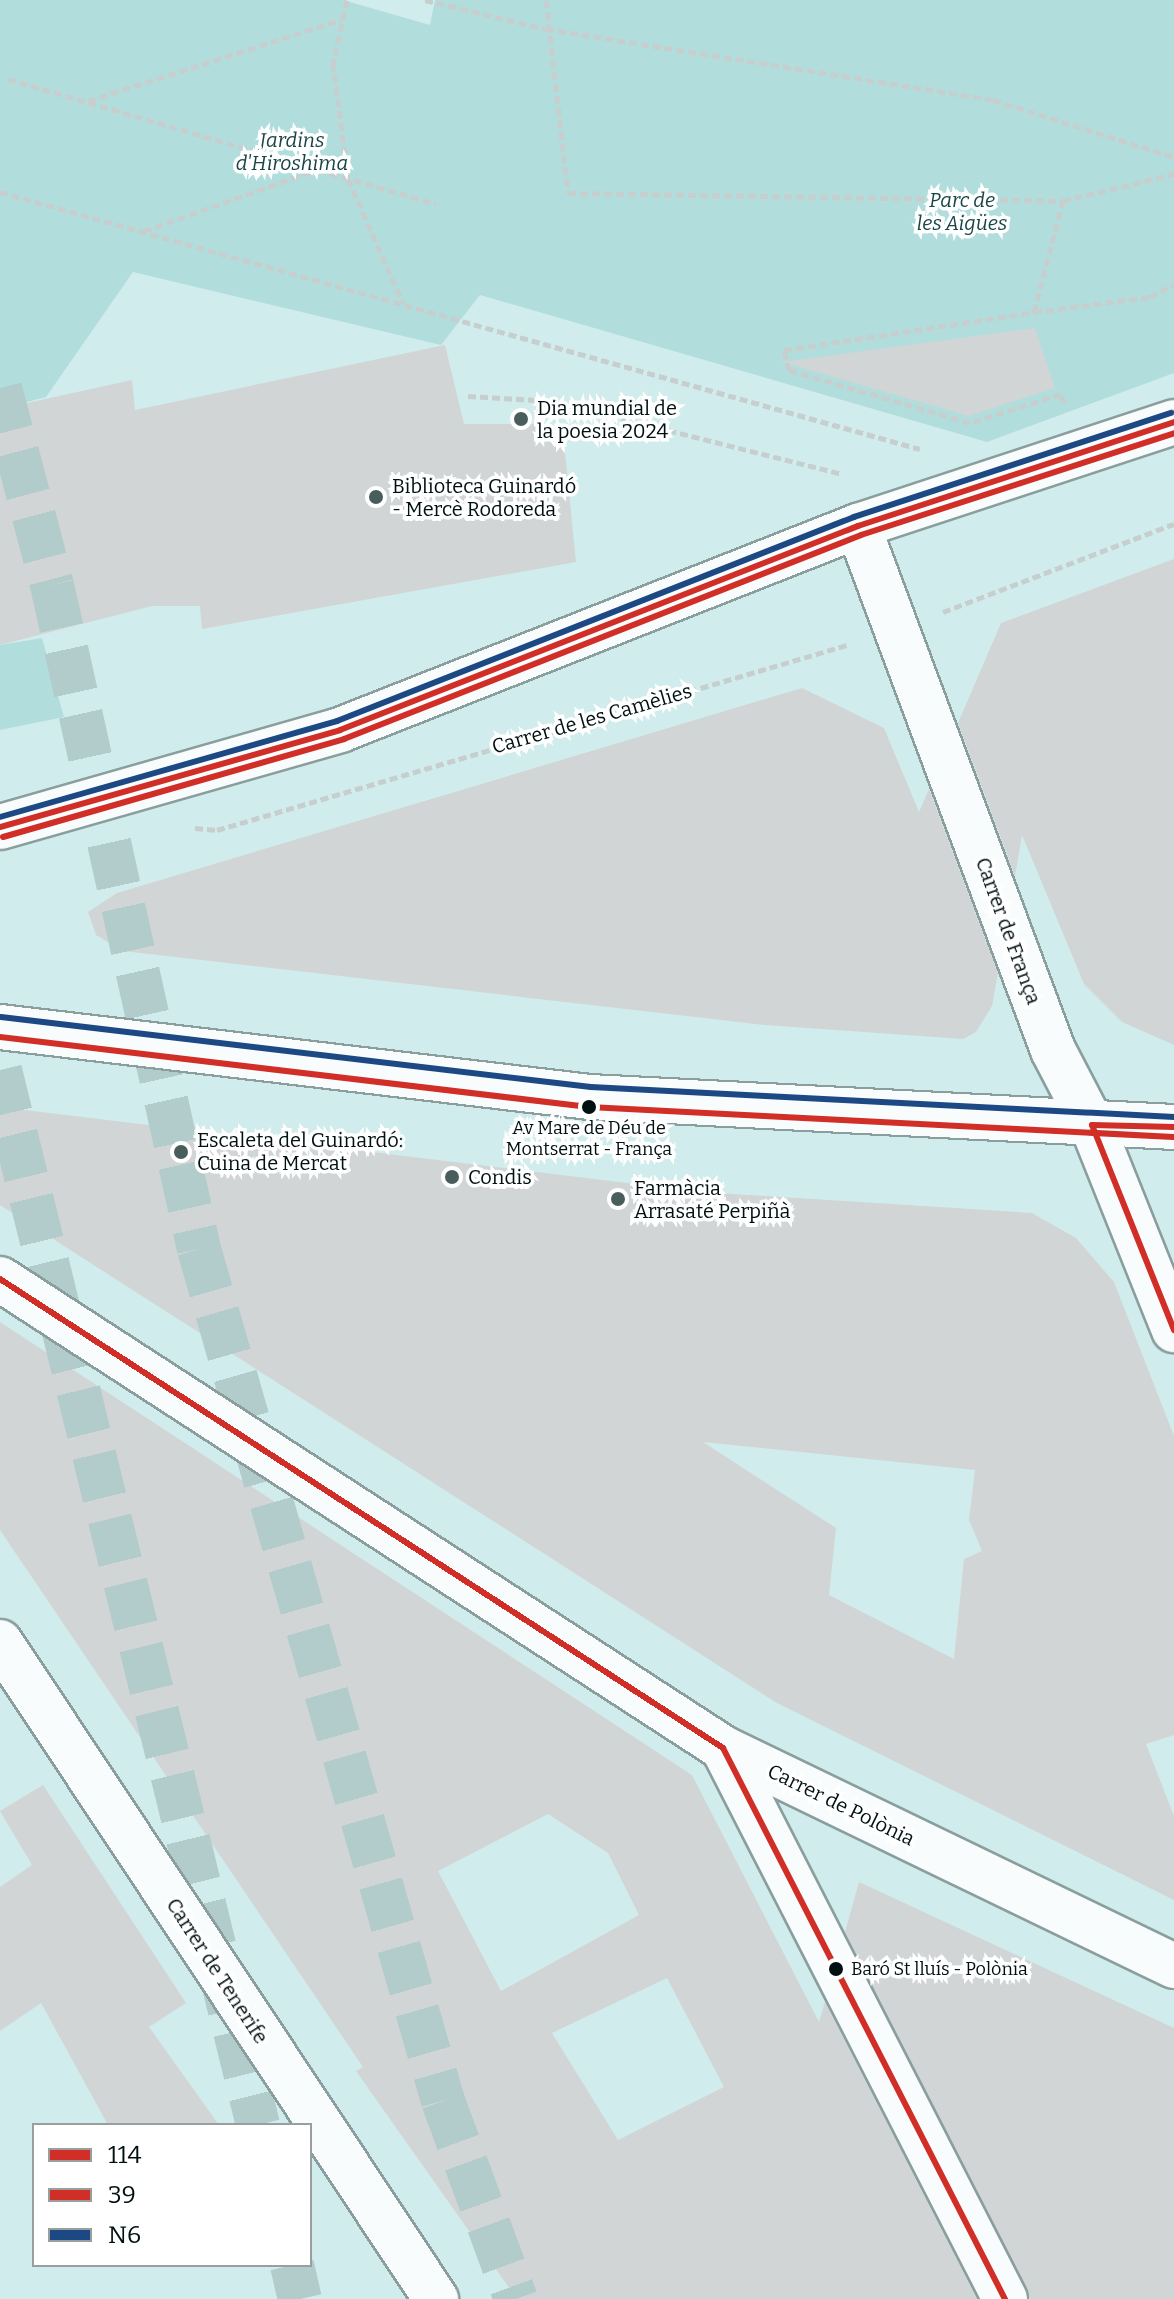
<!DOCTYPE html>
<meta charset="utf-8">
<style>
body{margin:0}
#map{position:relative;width:1174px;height:2299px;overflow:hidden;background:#d1ecec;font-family:Bitter,serif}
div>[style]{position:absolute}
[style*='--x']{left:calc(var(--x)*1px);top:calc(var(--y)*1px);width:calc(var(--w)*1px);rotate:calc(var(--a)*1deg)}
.green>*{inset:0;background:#b1dedd}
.building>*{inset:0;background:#d2d5d5}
.major-tunnel>*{height:44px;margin-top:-22px;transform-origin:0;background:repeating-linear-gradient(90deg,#b2cbcb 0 44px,transparent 0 66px)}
.path>*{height:5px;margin-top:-2.5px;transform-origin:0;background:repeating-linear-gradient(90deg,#c6cece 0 8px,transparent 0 12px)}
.roads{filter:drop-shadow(2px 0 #8a9e9e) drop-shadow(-2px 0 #8a9e9e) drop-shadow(0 2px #8a9e9e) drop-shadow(0 -2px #8a9e9e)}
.minor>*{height:44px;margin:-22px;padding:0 22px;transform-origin:22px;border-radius:22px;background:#f8fcfc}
.bus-1>*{height:6px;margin:-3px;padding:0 3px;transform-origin:3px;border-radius:3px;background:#d02e26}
.bus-2>*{height:6px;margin:-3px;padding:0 3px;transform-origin:3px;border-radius:3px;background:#d02e26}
.bus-3>*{height:6px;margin:-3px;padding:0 3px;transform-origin:3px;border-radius:3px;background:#1c4883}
.dots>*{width:22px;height:22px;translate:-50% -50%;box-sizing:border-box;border:4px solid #fff;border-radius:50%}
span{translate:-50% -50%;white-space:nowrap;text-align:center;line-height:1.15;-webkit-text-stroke:7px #fff;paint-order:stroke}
.bus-label{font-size:18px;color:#011010}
.left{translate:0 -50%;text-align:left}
.park-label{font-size:20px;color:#1a4545;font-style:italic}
.poi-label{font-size:20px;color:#011010}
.street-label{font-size:20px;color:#011010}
.legend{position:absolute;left:32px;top:2123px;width:280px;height:144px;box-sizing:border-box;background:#fff;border:2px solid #999f9f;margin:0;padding:10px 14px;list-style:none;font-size:24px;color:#011010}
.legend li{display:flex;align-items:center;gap:16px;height:40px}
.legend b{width:40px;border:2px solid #999f9f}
</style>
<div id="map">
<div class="green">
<i style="clip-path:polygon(0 0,343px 0,430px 25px,435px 0,1174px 0,1174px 373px,987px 442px,480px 295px,441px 345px,133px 272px,46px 397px,0 409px)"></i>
<i style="clip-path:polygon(42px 638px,64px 717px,0 730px,0 645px)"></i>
</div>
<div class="building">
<i style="clip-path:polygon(1035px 328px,1055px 388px,969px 416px,782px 362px)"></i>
<i style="clip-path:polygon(445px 345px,464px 424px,543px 424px,563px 432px,576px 562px,202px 629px,200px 606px,152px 606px,0 645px,0 409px,132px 380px,135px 410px)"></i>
<i style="clip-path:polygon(1174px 559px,1174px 1045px,1122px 1022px,1084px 984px,1022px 835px,1015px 876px,958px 723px,1001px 623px)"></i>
<i style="clip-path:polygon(802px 688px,884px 728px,919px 812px,929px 789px,998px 973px,992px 1006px,976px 1032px,963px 1039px,765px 1025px,123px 951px,96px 935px,88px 912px,117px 893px)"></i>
<i style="clip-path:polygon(evenodd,0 1107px,701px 1192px,1032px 1213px,1076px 1238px,1114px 1282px,1174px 1436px,1174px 1735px,1146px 1744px,1174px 1816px,1174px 1900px,777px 1703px,0 1205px,0 1107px,703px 1442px,975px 1470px,969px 1520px,982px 1551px,964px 1559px,954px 1659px,829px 1595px,836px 1528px,703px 1442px)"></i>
<i style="clip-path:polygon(evenodd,0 1322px,692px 1775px,819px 2022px,825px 2002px,977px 2299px,517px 2299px,356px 2071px,363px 2067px,0 1530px,0 1322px,548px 1814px,608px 1853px,639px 1915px,501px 1991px,438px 1871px,548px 1814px,0 1322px,667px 1978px,724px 2087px,618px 2140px,552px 2033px,667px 1978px)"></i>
<i style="clip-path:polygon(43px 1785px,186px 2003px,149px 2027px,219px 2125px,108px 2125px,41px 2003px,0 2031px,0 1887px,32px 1865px,0 1811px)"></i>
<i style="clip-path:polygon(859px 1882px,1174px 2028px,1174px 2299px,1030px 2299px,845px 1932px)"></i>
</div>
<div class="major-tunnel">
<i style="--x:0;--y:388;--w:204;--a:75.2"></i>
<i style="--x:52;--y:585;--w:680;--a:77.52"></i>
<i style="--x:199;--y:1249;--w:886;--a:74.02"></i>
<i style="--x:443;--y:2101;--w:211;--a:69.8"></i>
<i style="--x:0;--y:1070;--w:1086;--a:76.26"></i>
<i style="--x:292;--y:2265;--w:35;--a:77"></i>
</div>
<div class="path">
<i style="--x:347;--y:0;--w:65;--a:102.5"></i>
<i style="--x:333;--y:63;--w:117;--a:82.6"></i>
<i style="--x:348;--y:179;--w:136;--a:66.1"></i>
<i style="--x:425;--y:0;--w:124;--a:13.5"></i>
<i style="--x:546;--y:29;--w:453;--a:9"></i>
<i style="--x:993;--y:100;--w:190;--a:17.5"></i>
<i style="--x:546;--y:0;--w:194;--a:83.5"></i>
<i style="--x:568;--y:193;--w:495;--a:0.9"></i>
<i style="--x:8;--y:79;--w:446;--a:16.3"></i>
<i style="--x:88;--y:101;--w:266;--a:-17.8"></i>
<i style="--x:0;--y:192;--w:955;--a:15.61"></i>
<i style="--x:144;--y:231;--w:182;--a:-19.6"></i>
<i style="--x:1034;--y:312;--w:117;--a:-7.4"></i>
<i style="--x:1150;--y:297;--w:27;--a:-28"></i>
<i style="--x:468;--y:396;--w:84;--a:3.4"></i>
<i style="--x:552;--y:401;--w:299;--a:14.1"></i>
<i style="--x:1064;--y:403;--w:9;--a:-108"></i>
<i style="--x:1061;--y:394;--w:96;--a:162.3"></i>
<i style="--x:970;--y:423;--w:189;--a:-163.7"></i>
<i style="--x:789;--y:370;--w:21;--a:-104"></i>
<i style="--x:784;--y:350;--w:253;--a:-8.6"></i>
<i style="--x:1034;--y:312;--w:115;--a:-75.4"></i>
<i style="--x:1063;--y:201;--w:114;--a:-13.7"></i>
<i style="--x:943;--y:612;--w:247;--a:-20.9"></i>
<i style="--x:195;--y:828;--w:22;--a:5"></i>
<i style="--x:217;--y:830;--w:657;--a:-16.36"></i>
</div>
<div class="roads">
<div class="minor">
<i style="--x:858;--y:526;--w:559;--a:69.59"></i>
<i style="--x:1053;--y:1050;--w:85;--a:62.5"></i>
<i style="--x:1092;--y:1125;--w:221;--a:68.2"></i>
<i style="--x:0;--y:827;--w:354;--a:-15.9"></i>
<i style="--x:340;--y:730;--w:557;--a:-21.5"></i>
<i style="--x:858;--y:526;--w:333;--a:-18.2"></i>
<i style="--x:0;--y:1027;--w:594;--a:6.77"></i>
<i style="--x:590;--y:1097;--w:585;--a:2.94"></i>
<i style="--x:0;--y:1279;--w:862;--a:32.97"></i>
<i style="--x:723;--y:1748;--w:501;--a:25.8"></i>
<i style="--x:0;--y:1642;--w:789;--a:56.43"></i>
<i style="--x:723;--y:1748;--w:619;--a:62.9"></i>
</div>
</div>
<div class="bus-1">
<i style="--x:0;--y:827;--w:354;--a:-15.9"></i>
<i style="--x:340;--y:730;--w:557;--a:-21.5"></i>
<i style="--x:858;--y:526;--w:333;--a:-18.2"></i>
<i style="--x:1174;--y:1127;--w:82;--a:-178.6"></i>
<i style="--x:1092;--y:1125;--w:221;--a:68.2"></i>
<i style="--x:0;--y:1279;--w:862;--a:32.97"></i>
<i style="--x:723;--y:1748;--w:619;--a:62.9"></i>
</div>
<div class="bus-2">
<i style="--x:3;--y:837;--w:355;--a:-16"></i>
<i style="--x:344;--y:739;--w:556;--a:-21.53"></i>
<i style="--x:861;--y:535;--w:329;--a:-18"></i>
<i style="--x:0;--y:1037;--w:593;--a:6.78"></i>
<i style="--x:589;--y:1107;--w:585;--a:2.94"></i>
</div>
<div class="bus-3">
<i style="--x:0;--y:817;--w:350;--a:-15.9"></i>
<i style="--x:337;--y:721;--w:556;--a:-21.53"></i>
<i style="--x:854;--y:517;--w:334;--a:-18.2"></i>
<i style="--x:1;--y:1017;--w:594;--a:6.77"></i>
<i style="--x:591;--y:1087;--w:584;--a:2.95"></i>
</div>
<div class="dots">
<i style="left:521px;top:419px;background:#4a5d5d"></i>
<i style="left:376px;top:497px;background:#4a5d5d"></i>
<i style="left:589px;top:1107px;background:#011010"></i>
<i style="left:181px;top:1152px;background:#4a5d5d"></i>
<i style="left:452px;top:1177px;background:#4a5d5d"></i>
<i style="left:618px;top:1199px;background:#4a5d5d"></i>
<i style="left:836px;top:1969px;background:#011010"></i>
</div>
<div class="bus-label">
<span style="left:589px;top:1139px">Av Mare de Déu de<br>Montserrat - França</span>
<span class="left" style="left:851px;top:1969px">Baró St lluís - Polònia</span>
</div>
<div class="park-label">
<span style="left:292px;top:152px">Jardins<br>d'Hiroshima</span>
<span style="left:962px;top:212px">Parc de<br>les Aigües</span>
</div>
<div class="poi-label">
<span class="left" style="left:537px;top:420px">Dia mundial de<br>la poesia 2024</span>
<span class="left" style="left:392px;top:498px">Biblioteca Guinardó<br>- Mercè Rodoreda</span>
<span class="left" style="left:197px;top:1152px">Escaleta del Guinardó:<br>Cuina de Mercat</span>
<span class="left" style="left:468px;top:1177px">Condis</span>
<span class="left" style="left:634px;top:1200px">Farmàcia<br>Arrasaté Perpiñà</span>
</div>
<div class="street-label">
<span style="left:592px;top:719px;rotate:-16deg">Carrer de les Camèlies</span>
<span style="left:1008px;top:931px;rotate:70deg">Carrer de França</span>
<span style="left:841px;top:1805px;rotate:26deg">Carrer de Polònia</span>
<span style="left:217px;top:1971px;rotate:57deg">Carrer de Tenerife</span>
</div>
<ul class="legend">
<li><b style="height:10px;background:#d02e26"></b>114</li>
<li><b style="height:10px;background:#d02e26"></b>39</li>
<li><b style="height:10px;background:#1c4883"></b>N6</li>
</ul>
</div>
